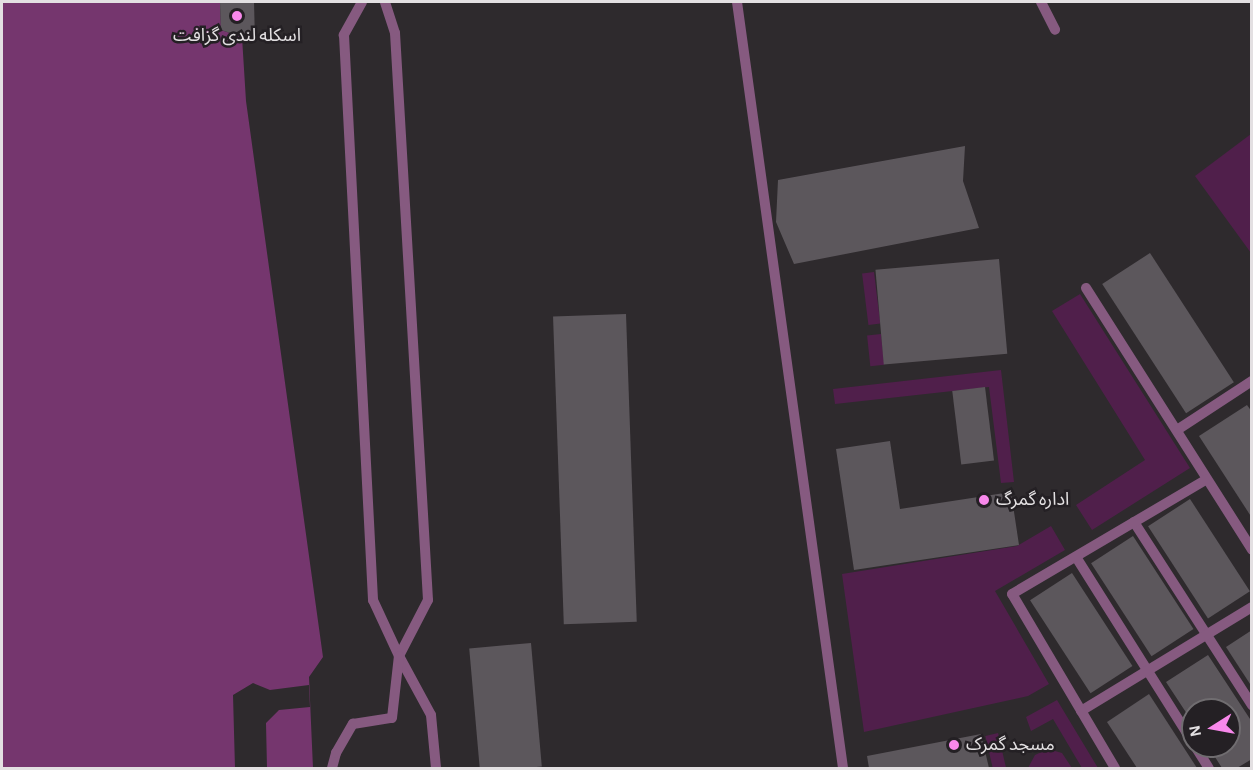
<!DOCTYPE html>
<meta charset="utf-8">
<style>
body{margin:0}
#map{position:relative;width:1253px;height:770px;overflow:hidden;background:#2e2a2d;font-family:"Alegreya Sans","Noto Sans Arabic",sans-serif}
div>[style]{position:absolute}
[style*='--x']{left:calc(var(--x)*1px);top:calc(var(--y)*1px);width:calc(var(--w)*1px);rotate:calc(var(--a)*1deg)}
.green>*{inset:0;background:#501f4b;transform-origin:0 0}
.water>*{inset:0;background:#75366e}
.pier>*{inset:0;background:#2e2a2d}
.building>*{inset:0;background:#5c575c;transform-origin:0 0}
.service>*{height:10px;margin:-5px;padding:0 5px;transform-origin:5px;border-radius:5px;background:#865a80}
.dots>*{width:16px;height:16px;translate:-50% -50%;box-sizing:border-box;border:3px solid #242024;border-radius:50%}
span{translate:-50% -50%;white-space:nowrap;text-align:center;line-height:1.15;-webkit-text-stroke:5px #242024;paint-order:stroke}
.poi-label{font-size:18px;color:#e3e0e2}
.left{translate:0 -50%;text-align:left}
.frame{position:absolute;inset:0;border:3px solid #e3e0e2;pointer-events:none}
.north{position:absolute;left:1181px;top:698px;width:60px;height:60px;box-sizing:border-box;background:#242024;border:2px solid #706d70;border-radius:50%;rotate:259deg;font-size:16px;font-weight:700;line-height:24px;text-align:center;color:#e3e0e2}
.north::after{content:'';display:block;margin:auto;width:21px;height:27px;background:#f888eb;clip-path:polygon(50% 0,100% 100%,50% 72%,0 100%)}
</style>
<div id="map">
<div class="green">
<i style="clip-path:polygon(1251px 134px,1251px 253px,1195px 176px)"></i>
<i style="left:874px;top:272px;width:52px;height:12px;rotate:83deg"></i>
<i style="clip-path:polygon(1080px 294px,1190px 468px,1092px 530px,1076px 505px,1145px 460px,1052px 311px)"></i>
<i style="left:881px;top:334px;width:31px;height:14px;rotate:84deg"></i>
<i style="clip-path:polygon(1001px 370px,1014px 482px,1001px 483px,989px 387px,835px 404px,833px 389px)"></i>
<i style="clip-path:polygon(1051px 526px,1065px 550px,995px 591px,1049px 684px,1028px 696px,864px 732px,842px 574px,1017px 546px)"></i>
<i style="clip-path:polygon(1057px 700px,1098px 768px,1082px 768px,1053px 719px,1031px 731px,1026px 717px)"></i>
<i style="left:998px;top:733px;width:36px;height:13px;rotate:77deg"></i>
<i style="clip-path:polygon(1048px 749px,1062px 753px,1072px 768px,1028px 768px,1035px 755px)"></i>
</div>
<div class="water">
<i style="clip-path:polygon(2px 2px,220px 2px,221px 30px,242px 37px,246px 101px,323px 657px,309px 677px,313px 768px,2px 768px)"></i>
</div>
<div class="pier">
<i style="clip-path:polygon(253px 683px,270px 690px,309px 685px,310px 707px,279px 710px,266px 723px,267px 768px,235px 768px,233px 695px)"></i>
</div>
<div class="building">
<i style="clip-path:polygon(220px 2px,254px 2px,255px 41px,221px 30px)"></i>
<i style="clip-path:polygon(965px 146px,963px 181px,979px 228px,794px 264px,776px 222px,778px 180px)"></i>
<i style="left:1150px;top:253px;width:154px;height:57px;rotate:57deg"></i>
<i style="left:999px;top:259px;width:95px;height:124px;rotate:85deg"></i>
<i style="left:626px;top:314px;width:308px;height:73px;rotate:88deg"></i>
<i style="left:985px;top:387px;width:74px;height:33px;rotate:83deg"></i>
<i style="clip-path:polygon(1247px 405px,1252px 412px,1252px 518px,1199px 436px)"></i>
<i style="clip-path:polygon(890px 441px,900px 509px,1011px 492px,1019px 545px,854px 570px,836px 449px)"></i>
<i style="left:1190px;top:499px;width:110px;height:50px;rotate:57deg"></i>
<i style="left:1133px;top:536px;width:111px;height:50px;rotate:57deg"></i>
<i style="left:1072px;top:573px;width:111px;height:50px;rotate:57deg"></i>
<i style="clip-path:polygon(1252px 630px,1252px 687px,1226px 647px)"></i>
<i style="left:531px;top:643px;width:124px;height:62px;rotate:85deg"></i>
<i style="clip-path:polygon(1208px 655px,1252px 722px,1252px 759px,1237px 768px,1222px 768px,1208px 746px,1229px 746px,1229px 710px,1193px 710px,1193px 723px,1166px 682px)"></i>
<i style="clip-path:polygon(1149px 694px,1197px 768px,1137px 768px,1107px 722px)"></i>
<i style="clip-path:polygon(981px 734px,989px 768px,869px 768px,867px 756px)"></i>
</div>
<div class="service">
<i style="--x:362;--y:2;--w:38;--a:119"></i>
<i style="--x:344;--y:35;--w:566;--a:87.06"></i>
<i style="--x:373;--y:600;--w:62;--a:65.1"></i>
<i style="--x:399;--y:656;--w:63;--a:-62.6"></i>
<i style="--x:428;--y:600;--w:568;--a:-93.33"></i>
<i style="--x:395;--y:33;--w:33;--a:-108"></i>
<i style="--x:737;--y:2;--w:773;--a:82.12"></i>
<i style="--x:1041;--y:2;--w:31;--a:63"></i>
<i style="--x:1086;--y:288;--w:310;--a:57.6"></i>
<i style="--x:1177;--y:430;--w:90;--a:-33.2"></i>
<i style="--x:1134;--y:522;--w:218;--a:57.2"></i>
<i style="--x:1076;--y:557;--w:220;--a:57.8"></i>
<i style="--x:399;--y:656;--w:67;--a:61.5"></i>
<i style="--x:431;--y:715;--w:53;--a:84.6"></i>
<i style="--x:1081;--y:711;--w:200;--a:-31.3"></i>
<i style="--x:1195;--y:746;--w:26;--a:58"></i>
<i style="--x:332;--y:768;--w:16;--a:-75"></i>
<i style="--x:336;--y:753;--w:34;--a:-60"></i>
<i style="--x:353;--y:724;--w:39;--a:-9"></i>
<i style="--x:392;--y:718;--w:62;--a:-83.6"></i>
<i style="--x:1115;--y:768;--w:202;--a:-120.6"></i>
<i style="--x:1012;--y:594;--w:226;--a:-30.5"></i>
</div>
<div class="dots">
<i style="left:237px;top:16px;background:#f888eb"></i>
<i style="left:984px;top:500px;background:#f888eb"></i>
<i style="left:954px;top:745px;background:#f888eb"></i>
</div>
<div class="poi-label">
<span style="left:237px;top:36px">اسکله لندی گزافت</span>
<span class="left" style="left:996px;top:500px">اداره گمرگ</span>
<span class="left" style="left:966px;top:745px">مسجد گمرک</span>
</div>
<div class="frame"></div>
<div class="north">N</div>
</div>
